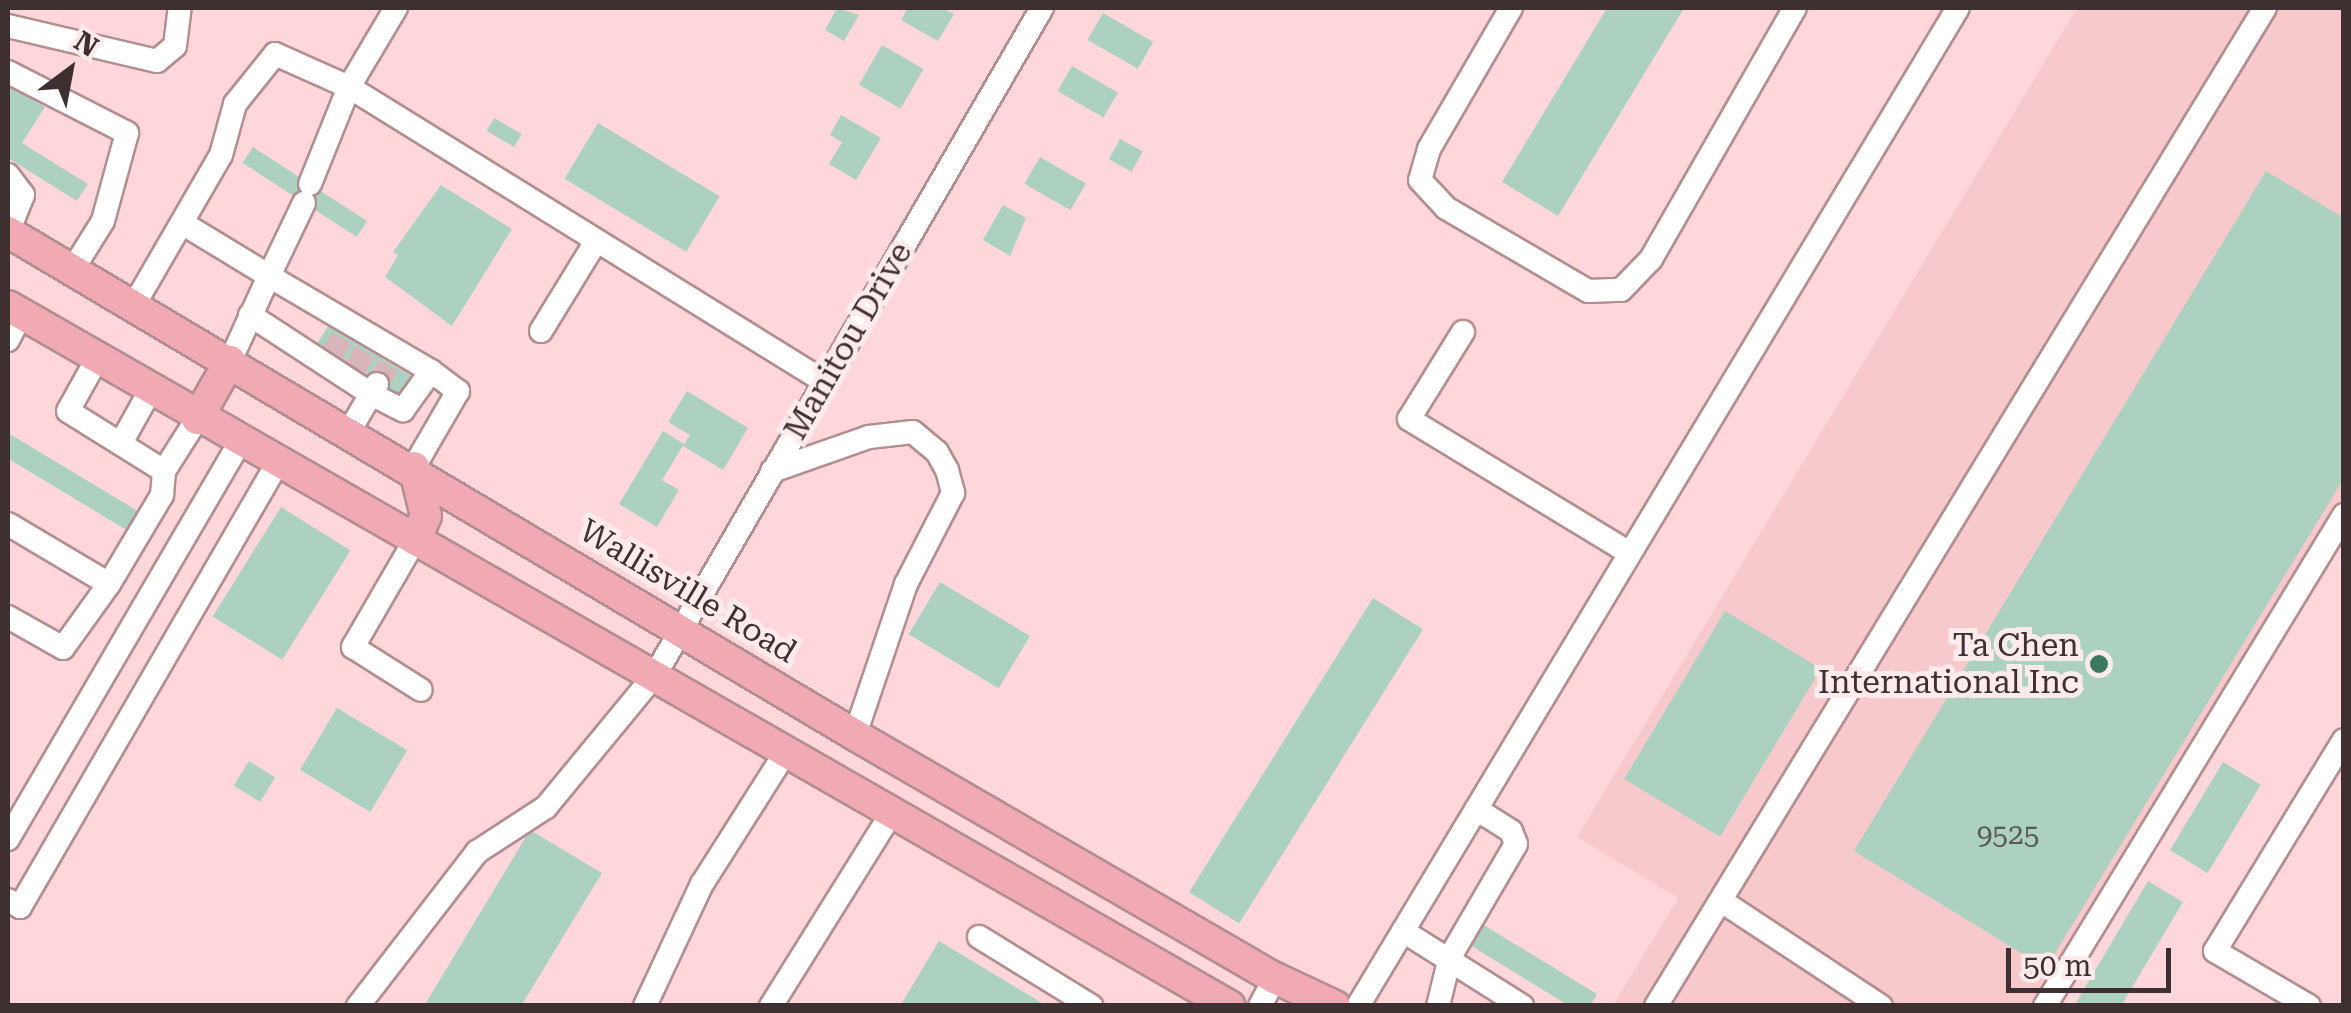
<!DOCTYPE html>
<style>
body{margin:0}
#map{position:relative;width:2351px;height:1013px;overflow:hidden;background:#ffd7da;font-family:"Roboto Serif",serif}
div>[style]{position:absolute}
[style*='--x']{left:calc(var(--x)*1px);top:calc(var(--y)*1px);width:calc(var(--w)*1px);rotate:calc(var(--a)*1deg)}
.built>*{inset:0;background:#f8c9cc}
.building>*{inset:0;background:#acd1c1;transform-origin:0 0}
.minor-tunnel>*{height:22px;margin-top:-11px;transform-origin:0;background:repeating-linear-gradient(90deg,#d8b5b8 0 22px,transparent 0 33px)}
.roads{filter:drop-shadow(2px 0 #b28e90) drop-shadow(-2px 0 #b28e90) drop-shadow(0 2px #b28e90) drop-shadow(0 -2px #b28e90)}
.minor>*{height:22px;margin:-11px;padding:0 11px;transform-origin:11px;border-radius:11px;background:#fff}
.major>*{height:30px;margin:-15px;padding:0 15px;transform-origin:15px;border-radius:15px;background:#f1aab3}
.dots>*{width:28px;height:28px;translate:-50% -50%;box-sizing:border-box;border:5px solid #fcebec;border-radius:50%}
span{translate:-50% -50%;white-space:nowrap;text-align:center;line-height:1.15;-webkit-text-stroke:10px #fcebec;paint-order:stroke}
.number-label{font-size:28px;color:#5a5854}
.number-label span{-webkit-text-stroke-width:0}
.street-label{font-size:32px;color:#3e2f30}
.poi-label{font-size:32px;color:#3e2f30}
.right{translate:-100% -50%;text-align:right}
.frame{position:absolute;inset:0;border:10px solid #3e2f30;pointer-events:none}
.north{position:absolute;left:20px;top:20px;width:100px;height:100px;-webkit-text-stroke:8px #fcebec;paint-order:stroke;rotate:32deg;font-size:28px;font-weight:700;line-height:40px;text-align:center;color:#3e2f30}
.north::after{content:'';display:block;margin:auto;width:35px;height:45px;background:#3e2f30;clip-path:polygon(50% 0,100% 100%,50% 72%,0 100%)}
.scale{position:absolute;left:2006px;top:948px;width:165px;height:45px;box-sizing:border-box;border:5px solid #3e2f30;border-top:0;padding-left:12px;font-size:30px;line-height:35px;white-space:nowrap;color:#3e2f30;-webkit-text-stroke:8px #fcebec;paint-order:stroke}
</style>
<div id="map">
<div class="built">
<i style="clip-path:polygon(2077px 8px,2343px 8px,2343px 536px,2061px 1005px,1613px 1005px,1678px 898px,1577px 837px)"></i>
</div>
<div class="building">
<i style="clip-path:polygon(837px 8px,859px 15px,844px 41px,825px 30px)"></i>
<i style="clip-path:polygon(908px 8px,942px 8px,954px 14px,938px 41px,901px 20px)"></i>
<i style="clip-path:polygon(1607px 8px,1684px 8px,1558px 216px,1502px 182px)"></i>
<i style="left:1103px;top:13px;width:58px;height:31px;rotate:30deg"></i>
<i style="left:882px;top:45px;width:48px;height:46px;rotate:30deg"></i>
<i style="left:1072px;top:66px;width:53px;height:29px;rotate:30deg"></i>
<i style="clip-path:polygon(8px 84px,45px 107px,22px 143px,88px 184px,77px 201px,8px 158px)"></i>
<i style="clip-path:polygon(841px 115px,881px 138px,856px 180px,829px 164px,842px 142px,830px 135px)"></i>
<i style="left:494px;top:118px;width:32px;height:15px;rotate:30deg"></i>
<i style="left:598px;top:123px;width:142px;height:65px;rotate:31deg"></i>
<i style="left:1120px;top:139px;width:26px;height:23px;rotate:29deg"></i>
<i style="left:253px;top:147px;width:136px;height:19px;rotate:33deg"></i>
<i style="left:1040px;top:157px;width:53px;height:31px;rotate:30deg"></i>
<i style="clip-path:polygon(2266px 171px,2344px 218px,2344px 478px,2046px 968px,1854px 851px)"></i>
<i style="clip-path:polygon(441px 185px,512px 229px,452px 326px,385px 277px,398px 255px,393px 252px)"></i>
<i style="clip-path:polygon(1003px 205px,1026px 218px,1010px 256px,983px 240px)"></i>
<i style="left:328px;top:326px;width:107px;height:26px;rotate:31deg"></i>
<i style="clip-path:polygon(687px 391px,748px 428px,723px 470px,683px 446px,690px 435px,668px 422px)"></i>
<i style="clip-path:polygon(663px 431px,684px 444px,662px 480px,679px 490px,657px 527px,619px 504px)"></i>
<i style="left:8px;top:433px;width:156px;height:22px;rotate:31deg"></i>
<i style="left:281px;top:507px;width:82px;height:129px;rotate:32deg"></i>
<i style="left:940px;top:582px;width:105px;height:61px;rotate:31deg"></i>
<i style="left:1373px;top:598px;width:59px;height:347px;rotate:32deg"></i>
<i style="left:1725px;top:611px;width:112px;height:196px;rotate:31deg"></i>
<i style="left:337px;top:708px;width:82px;height:72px;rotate:31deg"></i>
<i style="left:249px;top:761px;width:31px;height:29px;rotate:32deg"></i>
<i style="left:2223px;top:762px;width:44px;height:103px;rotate:31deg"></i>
<i style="clip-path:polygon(530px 830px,602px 873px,521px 1006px,424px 1006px)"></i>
<i style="clip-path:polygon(2148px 881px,2183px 902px,2121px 1006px,2074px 1006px)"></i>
<i style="clip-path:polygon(1477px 921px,1597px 994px,1590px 1006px,1569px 1006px,1465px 942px)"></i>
<i style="clip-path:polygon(939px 941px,1047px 1006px,900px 1006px)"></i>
</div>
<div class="minor-tunnel">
<i style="--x:331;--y:357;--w:25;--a:-61"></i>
<i style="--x:354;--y:371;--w:25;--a:-61"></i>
<i style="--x:377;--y:384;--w:25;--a:-58"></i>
</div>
<div class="roads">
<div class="minor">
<i style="--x:1511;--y:8;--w:163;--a:120.2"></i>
<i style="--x:1429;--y:149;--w:32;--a:106"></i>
<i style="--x:1420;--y:180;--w:38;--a:47"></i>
<i style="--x:1446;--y:208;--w:164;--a:30.3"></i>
<i style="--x:1588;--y:291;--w:33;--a:-2"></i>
<i style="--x:1621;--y:290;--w:43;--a:-45.9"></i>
<i style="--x:1651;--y:259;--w:289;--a:-60.2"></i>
<i style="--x:8;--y:26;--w:153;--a:13.2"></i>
<i style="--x:157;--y:61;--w:23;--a:-40"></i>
<i style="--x:175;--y:46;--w:38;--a:-83"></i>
<i style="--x:8;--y:72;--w:134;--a:27.1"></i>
<i style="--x:127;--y:133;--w:91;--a:105.3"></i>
<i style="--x:103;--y:221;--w:57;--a:122"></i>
<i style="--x:8;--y:175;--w:25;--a:53"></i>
<i style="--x:23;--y:195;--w:40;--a:112"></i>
<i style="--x:310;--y:184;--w:105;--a:-68.1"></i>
<i style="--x:349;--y:87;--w:560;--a:31.79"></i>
<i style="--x:304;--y:203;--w:81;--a:115.6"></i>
<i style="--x:269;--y:276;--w:188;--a:30.4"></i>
<i style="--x:182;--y:223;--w:102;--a:31.3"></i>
<i style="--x:269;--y:276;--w:94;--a:114.6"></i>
<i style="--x:134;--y:305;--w:173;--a:-59.9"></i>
<i style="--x:221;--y:155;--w:53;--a:-74.6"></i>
<i style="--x:235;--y:104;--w:64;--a:-51.3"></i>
<i style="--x:275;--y:54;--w:81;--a:24"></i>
<i style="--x:349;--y:87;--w:92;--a:-59.3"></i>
<i style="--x:250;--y:315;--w:145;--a:33.1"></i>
<i style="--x:371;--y:394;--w:42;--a:120.3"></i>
<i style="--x:541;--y:331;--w:103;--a:-58.5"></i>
<i style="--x:1463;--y:332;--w:102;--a:121.8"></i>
<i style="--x:1409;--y:419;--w:256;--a:31.3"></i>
<i style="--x:8;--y:340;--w:29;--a:-63"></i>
<i style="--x:377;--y:384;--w:12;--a:121"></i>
<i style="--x:371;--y:394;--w:36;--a:27"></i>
<i style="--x:403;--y:410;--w:48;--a:-54.3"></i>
<i style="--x:431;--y:371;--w:34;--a:37"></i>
<i style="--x:458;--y:391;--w:88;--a:120.1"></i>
<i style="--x:121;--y:443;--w:60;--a:-60.9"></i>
<i style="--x:164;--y:471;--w:62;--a:-57.6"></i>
<i style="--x:772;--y:471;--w:103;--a:-19.3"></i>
<i style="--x:869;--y:437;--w:44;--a:-6.5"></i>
<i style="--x:913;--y:432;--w:31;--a:40"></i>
<i style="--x:937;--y:452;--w:21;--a:61"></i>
<i style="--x:947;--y:470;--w:24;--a:75"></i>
<i style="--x:953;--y:493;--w:102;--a:117.3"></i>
<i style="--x:906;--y:584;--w:159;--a:108.7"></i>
<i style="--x:8;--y:524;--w:117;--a:30.7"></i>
<i style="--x:109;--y:584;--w:104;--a:-59.2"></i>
<i style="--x:162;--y:495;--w:24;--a:-85"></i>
<i style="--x:164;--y:471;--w:113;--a:-148"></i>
<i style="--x:68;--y:411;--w:60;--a:-60.9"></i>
<i style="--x:415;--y:540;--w:124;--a:120.1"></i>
<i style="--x:353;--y:647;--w:80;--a:32.3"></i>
<i style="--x:8;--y:617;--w:63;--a:29.4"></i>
<i style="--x:63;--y:648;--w:79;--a:-54.3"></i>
<i style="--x:8;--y:839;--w:458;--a:-59.7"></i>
<i style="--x:8;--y:900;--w:14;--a:30"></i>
<i style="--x:20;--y:907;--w:512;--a:-59.88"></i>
<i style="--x:1723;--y:902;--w:189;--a:33.4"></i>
<i style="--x:1403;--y:931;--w:141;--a:32.2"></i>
<i style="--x:979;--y:937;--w:132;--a:31.6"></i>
<i style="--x:358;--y:1006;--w:195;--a:-52.3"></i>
<i style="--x:477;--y:852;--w:82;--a:-33.1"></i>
<i style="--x:546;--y:807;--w:171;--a:-50.5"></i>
<i style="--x:655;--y:675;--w:771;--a:-59.88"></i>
<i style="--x:645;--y:1006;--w:135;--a:-65"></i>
<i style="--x:702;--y:884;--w:155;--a:-57.6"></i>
<i style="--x:771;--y:1006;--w:226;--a:-58"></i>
<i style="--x:1260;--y:1006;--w:32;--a:-62"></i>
<i style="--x:1358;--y:1006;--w:1164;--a:-58.99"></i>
<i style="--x:1438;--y:1006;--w:50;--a:-76.2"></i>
<i style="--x:1450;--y:957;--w:131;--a:-59.7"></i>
<i style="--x:1516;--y:844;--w:14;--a:-111"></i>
<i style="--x:1511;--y:831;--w:41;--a:-147.8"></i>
<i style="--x:1656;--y:1006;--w:1169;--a:-58.61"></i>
<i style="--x:2045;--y:1006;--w:575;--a:-58.66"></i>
<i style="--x:2309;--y:1006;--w:109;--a:-149.7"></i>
<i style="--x:2215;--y:951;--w:247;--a:-58.6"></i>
</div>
<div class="major">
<i style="--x:8;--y:232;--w:985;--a:30.7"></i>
<i style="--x:855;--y:735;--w:485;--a:30.1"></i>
<i style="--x:1275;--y:978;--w:66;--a:25"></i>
<i style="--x:8;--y:306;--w:1408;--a:29.81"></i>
<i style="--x:197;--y:419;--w:67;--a:-60.4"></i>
<i style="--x:414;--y:467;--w:50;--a:76.2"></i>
<i style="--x:426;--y:516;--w:26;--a:115"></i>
</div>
</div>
<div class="dots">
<i style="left:2099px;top:664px;background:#3b7761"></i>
</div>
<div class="number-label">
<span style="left:2008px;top:835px">9525</span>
</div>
<div class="street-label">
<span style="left:848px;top:341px;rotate:-60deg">Manitou Drive</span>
<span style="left:688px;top:591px;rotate:31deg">Wallisville Road</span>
</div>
<div class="poi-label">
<span class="right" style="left:2079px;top:664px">Ta Chen<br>International Inc</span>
</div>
<div class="frame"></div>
<div class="north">N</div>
<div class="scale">50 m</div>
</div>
